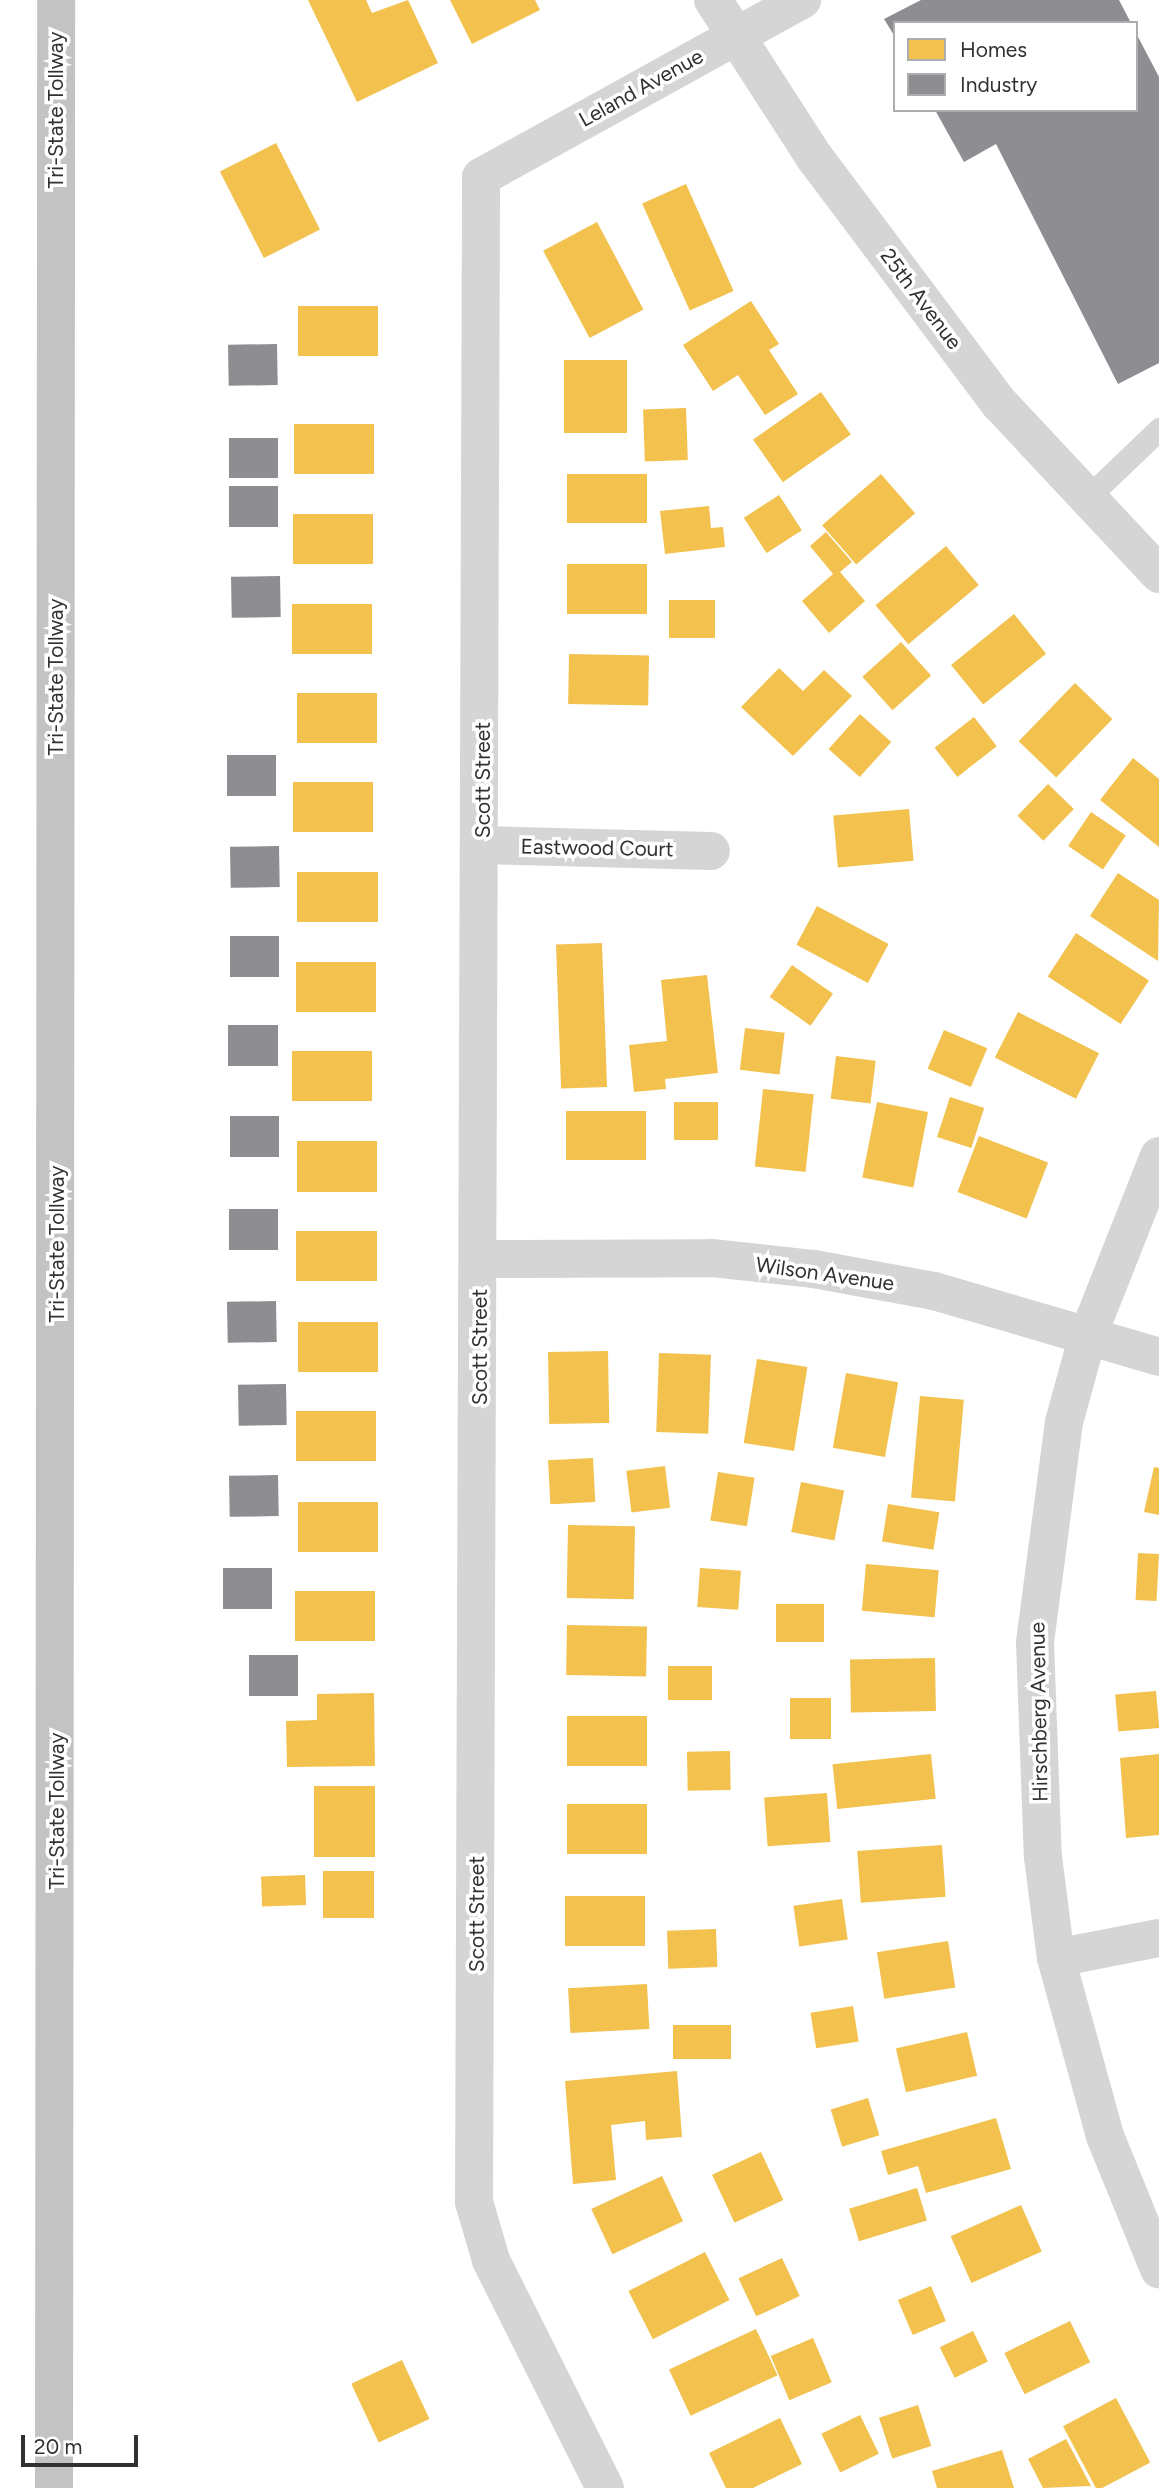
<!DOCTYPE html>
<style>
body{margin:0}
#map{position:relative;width:1159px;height:2488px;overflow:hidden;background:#fff;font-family:Figtree,sans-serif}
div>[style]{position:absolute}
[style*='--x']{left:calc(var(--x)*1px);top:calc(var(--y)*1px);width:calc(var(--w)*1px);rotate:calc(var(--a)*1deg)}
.homes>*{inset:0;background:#f2c14e;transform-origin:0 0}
.industry>*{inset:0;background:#8d8d92;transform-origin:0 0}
.lane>*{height:23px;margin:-11.5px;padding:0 11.5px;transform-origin:11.5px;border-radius:11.5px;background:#d5d5d5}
.street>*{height:38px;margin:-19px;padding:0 19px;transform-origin:19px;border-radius:19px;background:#d5d5d5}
.highway>*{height:38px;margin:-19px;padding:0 19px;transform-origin:19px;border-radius:19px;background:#c3c3c3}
span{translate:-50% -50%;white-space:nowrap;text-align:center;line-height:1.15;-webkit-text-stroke:7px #fff;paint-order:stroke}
.street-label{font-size:21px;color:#313131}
.legend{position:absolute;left:893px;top:21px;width:245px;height:91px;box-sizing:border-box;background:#fff;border:2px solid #adadad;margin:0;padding:9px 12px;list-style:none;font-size:21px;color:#313131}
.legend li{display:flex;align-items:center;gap:14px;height:35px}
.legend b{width:35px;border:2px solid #adadad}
.scale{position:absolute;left:21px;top:2435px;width:117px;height:32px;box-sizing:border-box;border:4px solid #313131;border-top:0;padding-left:9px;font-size:21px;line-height:24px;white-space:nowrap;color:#313131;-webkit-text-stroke:5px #fff;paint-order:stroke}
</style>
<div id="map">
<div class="homes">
<i style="clip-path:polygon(308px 0,366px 0,372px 13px,408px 0,438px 63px,357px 102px)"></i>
<i style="clip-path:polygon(450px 0,535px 0,540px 10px,472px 44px)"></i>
<i style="left:276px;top:143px;width:97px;height:63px;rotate:63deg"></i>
<i style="left:686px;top:184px;width:117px;height:48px;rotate:66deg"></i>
<i style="left:597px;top:222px;width:99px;height:61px;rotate:62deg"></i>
<i style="clip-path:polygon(751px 301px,779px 344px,769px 350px,798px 394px,765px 415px,738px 375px,713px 391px,683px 345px)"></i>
<i style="left:298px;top:306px;width:80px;height:50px"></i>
<i style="left:627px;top:360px;width:73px;height:63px;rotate:90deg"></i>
<i style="left:821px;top:392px;width:52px;height:83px;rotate:55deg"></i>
<i style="left:686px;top:408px;width:52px;height:43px;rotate:88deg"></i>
<i style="left:294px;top:424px;width:80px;height:50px"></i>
<i style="left:567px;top:474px;width:80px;height:49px"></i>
<i style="left:881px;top:474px;width:52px;height:78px;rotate:49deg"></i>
<i style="left:779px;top:495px;width:42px;height:42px;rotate:57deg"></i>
<i style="clip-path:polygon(709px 506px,711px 528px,723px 527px,725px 547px,665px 554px,660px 511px)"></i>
<i style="left:293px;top:514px;width:80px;height:50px"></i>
<i style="clip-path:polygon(826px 532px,852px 562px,840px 572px,865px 601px,829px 633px,802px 601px,833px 574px,810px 546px)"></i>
<i style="left:946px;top:546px;width:51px;height:92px;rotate:50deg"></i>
<i style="left:567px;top:564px;width:80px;height:50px"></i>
<i style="left:715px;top:600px;width:38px;height:46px;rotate:90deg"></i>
<i style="left:372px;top:604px;width:50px;height:80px;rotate:90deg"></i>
<i style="left:1014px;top:614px;width:51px;height:81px;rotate:51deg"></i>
<i style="left:901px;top:642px;width:45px;height:52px;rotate:48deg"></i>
<i style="left:569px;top:654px;width:80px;height:50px;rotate:1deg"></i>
<i style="clip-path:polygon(779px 668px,803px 691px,824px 670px,852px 696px,793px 756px,741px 707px)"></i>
<i style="left:1075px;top:683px;width:52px;height:81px;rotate:44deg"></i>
<i style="left:297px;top:693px;width:80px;height:50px"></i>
<i style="left:860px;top:714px;width:42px;height:47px;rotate:42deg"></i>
<i style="left:974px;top:717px;width:37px;height:50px;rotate:52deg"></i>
<i style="clip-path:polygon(1133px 758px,1159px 779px,1159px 847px,1100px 800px)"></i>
<i style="left:293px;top:782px;width:80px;height:50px"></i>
<i style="left:1048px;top:784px;width:36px;height:44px;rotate:44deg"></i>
<i style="left:909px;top:809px;width:52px;height:76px;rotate:85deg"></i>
<i style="left:1091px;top:812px;width:42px;height:41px;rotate:34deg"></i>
<i style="left:297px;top:872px;width:81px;height:50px"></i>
<i style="clip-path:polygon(1118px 873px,1159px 900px,1158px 961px,1090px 916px)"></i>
<i style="left:817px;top:906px;width:81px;height:44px;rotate:28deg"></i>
<i style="left:1076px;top:933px;width:87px;height:52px;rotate:33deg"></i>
<i style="left:602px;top:943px;width:144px;height:46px;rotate:88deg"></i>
<i style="left:296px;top:962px;width:80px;height:50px"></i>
<i style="left:792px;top:965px;width:50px;height:39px;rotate:35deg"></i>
<i style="clip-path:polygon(707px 975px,718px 1073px,665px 1079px,666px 1089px,634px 1092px,629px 1045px,667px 1041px,661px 980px)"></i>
<i style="left:1018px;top:1012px;width:91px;height:51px;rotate:27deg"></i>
<i style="left:745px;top:1028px;width:40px;height:42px;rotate:7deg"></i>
<i style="left:944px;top:1030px;width:47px;height:42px;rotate:23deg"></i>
<i style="left:292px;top:1051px;width:80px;height:50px"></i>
<i style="left:836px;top:1056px;width:40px;height:43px;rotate:7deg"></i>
<i style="left:763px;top:1089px;width:51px;height:78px;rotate:6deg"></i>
<i style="left:950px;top:1097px;width:36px;height:42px;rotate:18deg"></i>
<i style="left:674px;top:1102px;width:44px;height:38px"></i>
<i style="left:877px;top:1102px;width:52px;height:77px;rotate:11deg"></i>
<i style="left:566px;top:1111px;width:80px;height:49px"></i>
<i style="left:979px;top:1136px;width:74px;height:60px;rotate:21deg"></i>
<i style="left:297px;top:1141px;width:80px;height:51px"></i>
<i style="left:296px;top:1231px;width:81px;height:50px"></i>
<i style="left:298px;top:1322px;width:80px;height:50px"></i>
<i style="left:608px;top:1351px;width:72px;height:60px;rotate:89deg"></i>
<i style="left:659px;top:1353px;width:52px;height:79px;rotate:2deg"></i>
<i style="left:757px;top:1359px;width:51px;height:85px;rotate:9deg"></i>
<i style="left:846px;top:1373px;width:53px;height:76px;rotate:10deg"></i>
<i style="left:920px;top:1396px;width:44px;height:102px;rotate:5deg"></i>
<i style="left:296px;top:1411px;width:80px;height:50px"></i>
<i style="left:593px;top:1458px;width:44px;height:45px;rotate:87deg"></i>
<i style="left:665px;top:1466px;width:42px;height:39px;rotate:83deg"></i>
<i style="clip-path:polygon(1154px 1467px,1159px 1468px,1159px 1515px,1144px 1512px)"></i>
<i style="left:718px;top:1472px;width:37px;height:49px;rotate:9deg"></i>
<i style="left:801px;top:1482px;width:44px;height:51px;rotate:11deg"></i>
<i style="left:298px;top:1502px;width:80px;height:50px"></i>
<i style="left:888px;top:1504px;width:52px;height:38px;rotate:9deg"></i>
<i style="left:568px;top:1525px;width:67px;height:73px;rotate:1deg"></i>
<i style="left:1138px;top:1553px;width:21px;height:47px;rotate:3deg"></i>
<i style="left:866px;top:1564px;width:73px;height:47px;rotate:5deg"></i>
<i style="left:700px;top:1568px;width:41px;height:39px;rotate:4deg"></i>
<i style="left:295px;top:1591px;width:80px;height:50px"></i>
<i style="left:776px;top:1604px;width:48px;height:38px"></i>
<i style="left:567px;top:1625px;width:80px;height:50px;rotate:1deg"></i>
<i style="left:935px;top:1658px;width:53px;height:85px;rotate:89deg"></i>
<i style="left:712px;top:1666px;width:34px;height:44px;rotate:90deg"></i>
<i style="left:1156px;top:1691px;width:37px;height:41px;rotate:85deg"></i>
<i style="clip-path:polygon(374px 1693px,375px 1766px,287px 1767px,286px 1721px,317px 1720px,317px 1694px)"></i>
<i style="left:790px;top:1698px;width:41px;height:41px"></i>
<i style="left:567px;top:1716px;width:80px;height:50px"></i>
<i style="left:730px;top:1751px;width:39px;height:43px;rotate:89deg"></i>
<i style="left:931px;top:1754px;width:45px;height:99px;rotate:84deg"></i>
<i style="clip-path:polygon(1159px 1754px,1159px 1835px,1126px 1838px,1120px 1758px)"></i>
<i style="left:375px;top:1786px;width:71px;height:61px;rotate:90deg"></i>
<i style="left:827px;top:1793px;width:49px;height:63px;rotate:86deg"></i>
<i style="left:647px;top:1804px;width:50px;height:80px;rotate:90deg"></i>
<i style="left:942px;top:1845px;width:52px;height:85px;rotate:86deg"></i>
<i style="left:323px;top:1871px;width:51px;height:47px"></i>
<i style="left:305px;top:1875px;width:30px;height:44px;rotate:88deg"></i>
<i style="left:565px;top:1896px;width:80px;height:50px"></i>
<i style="left:842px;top:1899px;width:41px;height:49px;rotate:82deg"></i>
<i style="left:716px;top:1929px;width:38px;height:49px;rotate:88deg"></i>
<i style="left:948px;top:1941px;width:47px;height:72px;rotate:81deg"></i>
<i style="left:647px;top:1984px;width:45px;height:79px;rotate:87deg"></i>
<i style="left:853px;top:2006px;width:36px;height:43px;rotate:81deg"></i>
<i style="left:731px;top:2025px;width:34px;height:58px;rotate:90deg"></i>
<i style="left:967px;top:2032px;width:45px;height:73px;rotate:77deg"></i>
<i style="clip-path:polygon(677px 2071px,682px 2137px,646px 2140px,645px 2121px,611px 2125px,616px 2180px,573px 2184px,565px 2081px)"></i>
<i style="left:868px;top:2098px;width:39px;height:39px;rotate:73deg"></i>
<i style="clip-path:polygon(996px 2118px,1011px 2169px,926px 2193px,918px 2166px,888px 2175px,881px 2151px)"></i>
<i style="left:761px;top:2152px;width:53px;height:54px;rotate:65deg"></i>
<i style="left:662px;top:2176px;width:50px;height:78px;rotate:65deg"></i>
<i style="left:917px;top:2188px;width:34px;height:71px;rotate:73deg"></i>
<i style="left:1021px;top:2205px;width:51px;height:77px;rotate:66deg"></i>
<i style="left:705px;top:2252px;width:54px;height:86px;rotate:63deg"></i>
<i style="left:782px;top:2258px;width:42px;height:48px;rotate:65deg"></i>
<i style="left:931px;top:2286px;width:38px;height:36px;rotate:67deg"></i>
<i style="left:1070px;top:2321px;width:46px;height:73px;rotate:64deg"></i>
<i style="left:756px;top:2329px;width:51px;height:96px;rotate:65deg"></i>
<i style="left:973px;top:2331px;width:34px;height:37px;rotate:64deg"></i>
<i style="left:813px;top:2338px;width:48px;height:46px;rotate:67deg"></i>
<i style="left:402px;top:2360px;width:65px;height:56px;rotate:65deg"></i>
<i style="left:1116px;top:2398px;width:73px;height:60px;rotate:62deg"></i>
<i style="left:918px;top:2405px;width:43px;height:41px;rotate:72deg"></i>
<i style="left:860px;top:2415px;width:43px;height:43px;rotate:64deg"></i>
<i style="clip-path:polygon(780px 2418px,802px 2464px,753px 2488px,726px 2488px,709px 2453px)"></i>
<i style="clip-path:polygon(1066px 2439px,1091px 2486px,1043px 2488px,1028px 2459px)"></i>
<i style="clip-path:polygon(1002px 2450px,1014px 2488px,937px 2488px,932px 2471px)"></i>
</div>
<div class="industry">
<i style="clip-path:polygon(921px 0,1119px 0,1131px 23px,895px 23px,895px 37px,884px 19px)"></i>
<i style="clip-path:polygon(1136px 33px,1159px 77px,1159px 363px,1118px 384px,996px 144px,964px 162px,935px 110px,1136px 110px)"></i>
<i style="left:277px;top:344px;width:41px;height:49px;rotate:89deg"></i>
<i style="left:278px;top:438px;width:40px;height:49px;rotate:90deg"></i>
<i style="left:278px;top:486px;width:41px;height:49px;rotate:90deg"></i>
<i style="left:280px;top:576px;width:41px;height:49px;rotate:89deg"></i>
<i style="left:276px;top:755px;width:41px;height:49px;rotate:90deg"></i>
<i style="left:279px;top:846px;width:41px;height:49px;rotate:89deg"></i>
<i style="left:279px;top:936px;width:41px;height:49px;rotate:90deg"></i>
<i style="left:278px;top:1025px;width:41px;height:50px;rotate:90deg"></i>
<i style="left:279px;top:1116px;width:41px;height:49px;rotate:90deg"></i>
<i style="left:229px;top:1209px;width:49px;height:41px"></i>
<i style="left:276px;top:1301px;width:41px;height:49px;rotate:89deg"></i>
<i style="left:286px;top:1384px;width:41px;height:48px;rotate:89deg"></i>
<i style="left:278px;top:1475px;width:41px;height:49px;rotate:89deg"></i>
<i style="left:223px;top:1568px;width:49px;height:41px"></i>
<i style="left:298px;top:1655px;width:41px;height:49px;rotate:90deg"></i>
</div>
<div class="lane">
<i style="--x:1085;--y:500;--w:103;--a:-43.8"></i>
</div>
<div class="street">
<i style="--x:713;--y:0;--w:188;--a:57.2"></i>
<i style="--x:815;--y:158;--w:308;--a:53.1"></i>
<i style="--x:1000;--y:404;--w:233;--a:46.9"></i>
<i style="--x:483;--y:845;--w:228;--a:1.5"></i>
<i style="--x:1159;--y:1156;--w:193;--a:111.6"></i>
<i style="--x:1088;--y:1335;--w:90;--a:105.4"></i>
<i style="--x:1064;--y:1422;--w:223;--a:97.5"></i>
<i style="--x:1035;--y:1643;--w:214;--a:87.9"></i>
<i style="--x:1043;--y:1857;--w:102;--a:82.7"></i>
<i style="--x:1056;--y:1958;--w:185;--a:74.6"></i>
<i style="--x:1105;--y:2136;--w:144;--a:67.9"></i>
<i style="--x:480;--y:1259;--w:232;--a:-0.2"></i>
<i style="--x:712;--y:1258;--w:103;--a:6.2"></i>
<i style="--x:814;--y:1269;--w:122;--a:10.4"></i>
<i style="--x:934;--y:1291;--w:234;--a:16.3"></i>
<i style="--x:1056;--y:1958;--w:105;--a:-11"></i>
<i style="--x:605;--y:2488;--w:255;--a:-116.6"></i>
<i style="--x:491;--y:2260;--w:60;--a:-106.3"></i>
<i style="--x:474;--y:2202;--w:2025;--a:-89.8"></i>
<i style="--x:481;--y:177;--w:367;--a:-28.9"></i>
</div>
<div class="highway">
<i style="--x:54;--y:2488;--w:2488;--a:-89.95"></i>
</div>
<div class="street-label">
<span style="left:641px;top:88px;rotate:-29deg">Leland Avenue</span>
<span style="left:56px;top:110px;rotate:-90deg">Tri-State Tollway</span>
<span style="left:921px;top:299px;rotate:53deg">25th Avenue</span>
<span style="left:56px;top:677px;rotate:-90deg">Tri-State Tollway</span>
<span style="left:483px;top:780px;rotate:-90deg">Scott Street</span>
<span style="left:597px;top:848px;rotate:1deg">Eastwood Court</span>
<span style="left:57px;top:1244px;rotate:-90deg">Tri-State Tollway</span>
<span style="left:825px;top:1274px;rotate:8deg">Wilson Avenue</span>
<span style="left:480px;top:1347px;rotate:-90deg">Scott Street</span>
<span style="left:1039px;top:1712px;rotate:-91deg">Hirschberg Avenue</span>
<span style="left:57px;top:1811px;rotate:-90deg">Tri-State Tollway</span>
<span style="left:477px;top:1914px;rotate:-90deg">Scott Street</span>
</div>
<ul class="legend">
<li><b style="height:19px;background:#f2c14e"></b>Homes</li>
<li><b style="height:19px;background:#8d8d92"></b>Industry</li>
</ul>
<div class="scale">20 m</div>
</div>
